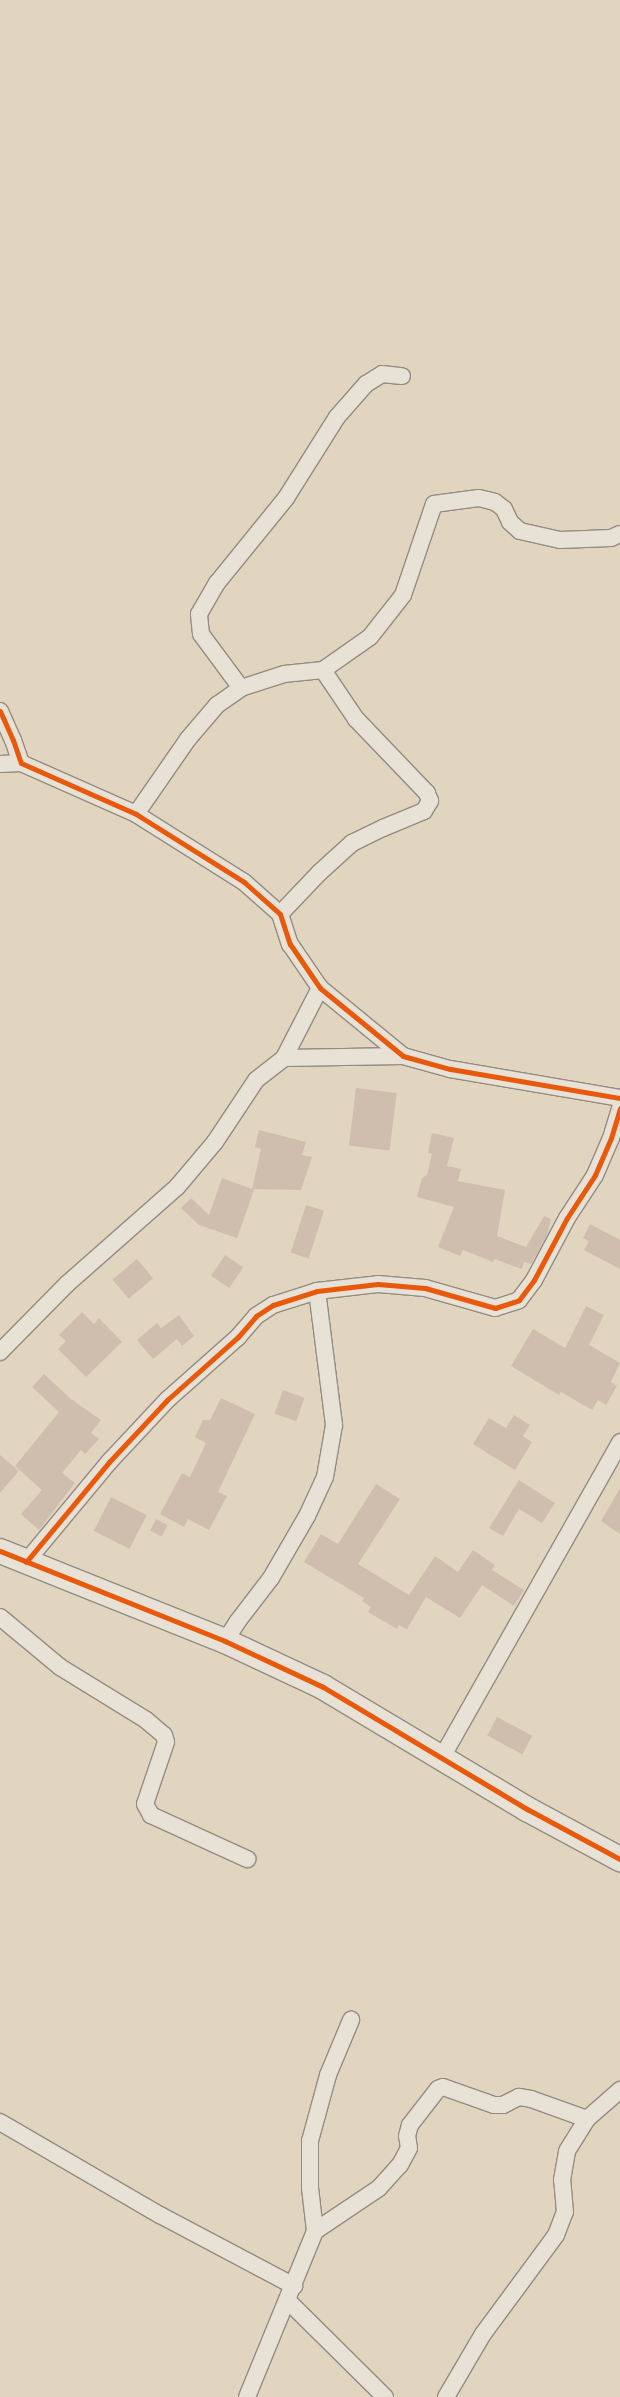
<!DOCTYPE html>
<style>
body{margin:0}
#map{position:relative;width:620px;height:2397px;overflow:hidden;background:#e1d5c0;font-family:Alegreya,serif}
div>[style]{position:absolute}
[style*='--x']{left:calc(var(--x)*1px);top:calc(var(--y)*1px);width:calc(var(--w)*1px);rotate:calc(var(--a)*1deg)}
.building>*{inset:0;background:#cfbeae;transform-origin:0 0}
.roads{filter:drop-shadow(1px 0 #948c80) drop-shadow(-1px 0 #948c80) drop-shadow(0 1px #948c80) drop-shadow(0 -1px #948c80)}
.street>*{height:16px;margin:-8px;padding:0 8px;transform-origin:8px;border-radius:8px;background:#e7e1d6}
.secondary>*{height:24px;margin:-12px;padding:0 12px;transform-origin:12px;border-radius:12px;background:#e7e1d6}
.cycleway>*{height:5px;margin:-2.5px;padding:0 2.5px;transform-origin:2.5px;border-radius:2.5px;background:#e8590c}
span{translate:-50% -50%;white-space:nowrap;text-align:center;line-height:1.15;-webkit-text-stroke:4px #f5e6cd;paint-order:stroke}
</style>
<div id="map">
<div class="building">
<i style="left:356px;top:1088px;width:41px;height:58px;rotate:7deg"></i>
<i style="clip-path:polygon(259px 1130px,306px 1142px,302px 1155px,312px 1157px,301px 1190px,252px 1189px,254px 1190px,237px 1238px,199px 1225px,181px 1208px,191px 1198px,209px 1215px,222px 1178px,252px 1189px,261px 1149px,255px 1147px)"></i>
<i style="clip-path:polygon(432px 1133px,454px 1138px,447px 1166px,461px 1169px,458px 1181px,505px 1190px,497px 1236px,526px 1247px,544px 1216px,551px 1219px,547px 1235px,531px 1264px,524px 1262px,522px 1269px,494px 1259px,493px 1262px,463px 1250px,460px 1256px,438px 1247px,454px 1207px,417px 1197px,422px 1178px,427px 1175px,432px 1154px,428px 1153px)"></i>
<i style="left:306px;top:1205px;width:19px;height:50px;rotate:18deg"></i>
<i style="clip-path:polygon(590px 1224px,620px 1240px,620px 1269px,584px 1250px,589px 1241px,583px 1238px)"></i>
<i style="left:225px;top:1255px;width:22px;height:25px;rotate:34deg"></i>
<i style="left:137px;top:1259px;width:25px;height:32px;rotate:50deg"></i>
<i style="clip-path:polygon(586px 1306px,604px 1315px,589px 1345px,620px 1363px,611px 1382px,617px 1386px,606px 1405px,598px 1400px,592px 1410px,561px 1392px,559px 1395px,511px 1366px,533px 1329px,565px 1348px)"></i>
<i style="clip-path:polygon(82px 1312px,94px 1324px,99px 1318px,122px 1342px,86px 1377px,58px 1349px,66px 1341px,59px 1335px)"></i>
<i style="clip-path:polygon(179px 1315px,194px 1336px,182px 1346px,177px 1339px,153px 1359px,137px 1340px,157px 1323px,161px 1328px)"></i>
<i style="clip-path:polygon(44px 1374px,71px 1399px,101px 1420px,91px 1433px,99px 1439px,85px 1454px,81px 1450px,62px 1473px,75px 1483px,39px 1530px,21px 1514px,42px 1490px,15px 1466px,59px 1412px,32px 1387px)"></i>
<i style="left:283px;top:1390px;width:23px;height:25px;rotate:20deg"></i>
<i style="clip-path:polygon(221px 1398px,255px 1414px,218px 1492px,227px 1496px,209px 1530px,188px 1519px,184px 1527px,160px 1514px,182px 1473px,190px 1477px,206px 1443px,195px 1437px,203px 1420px,210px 1420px)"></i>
<i style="clip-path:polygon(514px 1415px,530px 1425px,523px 1436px,532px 1442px,515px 1470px,473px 1444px,489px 1418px,506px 1428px)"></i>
<i style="clip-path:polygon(0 1455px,19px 1471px,0 1493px)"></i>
<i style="clip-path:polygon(519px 1480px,555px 1503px,542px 1523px,519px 1509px,503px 1536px,489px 1528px)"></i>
<i style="clip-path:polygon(376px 1484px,400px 1499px,358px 1564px,409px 1595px,435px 1556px,458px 1572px,473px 1550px,495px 1565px,492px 1570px,524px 1590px,514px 1606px,482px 1585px,460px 1618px,426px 1597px,407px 1629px,399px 1625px,397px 1629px,368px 1612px,371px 1607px,362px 1601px,364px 1598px,304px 1562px,321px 1534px,338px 1544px)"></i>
<i style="clip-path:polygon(620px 1488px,620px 1534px,601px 1521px)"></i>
<i style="left:111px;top:1497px;width:40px;height:38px;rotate:27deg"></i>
<i style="left:156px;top:1519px;width:13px;height:13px;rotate:27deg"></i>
<i style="left:497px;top:1717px;width:40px;height:21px;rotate:28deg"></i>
</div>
<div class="roads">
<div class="street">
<i style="--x:241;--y:688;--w:67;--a:-126.5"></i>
<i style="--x:201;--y:634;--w:20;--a:-96"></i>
<i style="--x:199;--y:614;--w:36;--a:-60"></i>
<i style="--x:217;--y:583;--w:109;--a:-50.9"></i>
<i style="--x:286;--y:498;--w:96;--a:-57.8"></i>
<i style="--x:337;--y:417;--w:44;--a:-48.7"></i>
<i style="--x:366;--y:384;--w:19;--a:-32"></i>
<i style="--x:382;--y:374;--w:20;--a:6"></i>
<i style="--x:0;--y:711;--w:32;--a:66"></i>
<i style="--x:13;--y:740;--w:24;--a:71"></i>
<i style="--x:21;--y:763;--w:126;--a:23.9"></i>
<i style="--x:136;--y:814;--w:128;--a:32.2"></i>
<i style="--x:244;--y:882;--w:48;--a:41.6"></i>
<i style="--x:280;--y:914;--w:32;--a:72"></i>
<i style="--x:290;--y:944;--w:53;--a:55.7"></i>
<i style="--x:320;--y:988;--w:107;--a:39.3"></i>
<i style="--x:403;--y:1056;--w:49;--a:15.5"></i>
<i style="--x:450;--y:1069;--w:172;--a:9.7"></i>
<i style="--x:0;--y:764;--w:21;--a:-3"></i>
<i style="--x:136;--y:814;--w:91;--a:-55.3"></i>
<i style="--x:188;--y:739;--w:45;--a:-49.5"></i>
<i style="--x:217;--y:705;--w:29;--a:-35"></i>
<i style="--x:241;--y:688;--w:45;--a:-18"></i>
<i style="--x:284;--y:674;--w:39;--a:-6"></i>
<i style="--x:323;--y:670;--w:57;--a:-35.1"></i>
<i style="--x:370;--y:637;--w:53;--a:-51.8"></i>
<i style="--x:403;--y:595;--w:96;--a:-71.2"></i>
<i style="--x:434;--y:504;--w:45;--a:-7.6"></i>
<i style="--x:479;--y:498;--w:16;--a:14"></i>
<i style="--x:495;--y:502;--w:11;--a:38"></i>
<i style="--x:504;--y:509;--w:14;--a:65"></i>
<i style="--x:510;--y:522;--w:13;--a:42"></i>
<i style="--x:520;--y:531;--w:41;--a:12.7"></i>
<i style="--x:560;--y:540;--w:51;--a:-2.2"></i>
<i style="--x:611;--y:538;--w:10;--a:-24"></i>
<i style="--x:280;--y:914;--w:57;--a:-46.4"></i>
<i style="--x:319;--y:873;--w:45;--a:-42.3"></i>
<i style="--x:352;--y:843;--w:34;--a:-26"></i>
<i style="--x:383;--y:828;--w:44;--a:-22.5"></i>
<i style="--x:424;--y:811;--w:12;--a:-59"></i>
<i style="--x:430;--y:801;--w:9;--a:-111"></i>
<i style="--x:427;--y:793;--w:103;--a:-133.8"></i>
<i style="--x:356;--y:719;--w:59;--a:-124"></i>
<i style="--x:284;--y:1058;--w:119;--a:-1"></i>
<i style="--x:0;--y:1352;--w:95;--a:-45.4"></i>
<i style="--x:67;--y:1284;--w:147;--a:-41.4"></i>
<i style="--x:177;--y:1187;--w:59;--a:-49.8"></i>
<i style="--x:215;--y:1142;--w:74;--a:-56.5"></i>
<i style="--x:256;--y:1080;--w:36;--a:-38"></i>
<i style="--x:284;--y:1058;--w:79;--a:-62.8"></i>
<i style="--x:26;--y:1562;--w:130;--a:-50.3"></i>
<i style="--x:109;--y:1462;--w:85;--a:-46.9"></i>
<i style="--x:167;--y:1400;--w:95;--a:-41.6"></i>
<i style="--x:238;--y:1337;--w:28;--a:-49"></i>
<i style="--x:256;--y:1316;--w:20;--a:-33"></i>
<i style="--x:273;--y:1305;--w:46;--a:-17.7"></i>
<i style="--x:317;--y:1291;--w:61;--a:-6.5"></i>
<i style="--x:378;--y:1284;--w:47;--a:4.9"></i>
<i style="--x:425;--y:1288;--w:73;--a:15.9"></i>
<i style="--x:495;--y:1308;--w:25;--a:-18"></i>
<i style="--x:519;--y:1300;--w:25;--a:-53"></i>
<i style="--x:534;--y:1280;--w:70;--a:-62"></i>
<i style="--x:567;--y:1218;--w:51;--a:-56.9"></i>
<i style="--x:595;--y:1175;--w:40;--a:-66.6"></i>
<i style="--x:611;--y:1138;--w:31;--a:-73"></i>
<i style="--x:0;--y:1617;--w:78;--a:39.8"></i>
<i style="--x:60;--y:1667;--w:101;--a:31.6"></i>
<i style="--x:146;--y:1720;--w:23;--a:40"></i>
<i style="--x:164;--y:1735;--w:7;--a:74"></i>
<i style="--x:166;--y:1742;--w:65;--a:108.7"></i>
<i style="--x:145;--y:1804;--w:13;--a:61"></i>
<i style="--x:151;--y:1815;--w:106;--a:24.6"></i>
<i style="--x:225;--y:1641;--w:24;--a:-57"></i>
<i style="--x:238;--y:1621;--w:54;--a:-52.5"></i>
<i style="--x:271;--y:1578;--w:72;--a:-59.9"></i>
<i style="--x:307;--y:1516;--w:43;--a:-65.2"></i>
<i style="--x:325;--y:1477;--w:53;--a:-80.2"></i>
<i style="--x:334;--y:1425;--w:135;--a:-97.2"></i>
<i style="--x:441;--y:1759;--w:364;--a:-60.5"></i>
<i style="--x:0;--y:2122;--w:185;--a:30.2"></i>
<i style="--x:160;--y:2215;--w:152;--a:27.9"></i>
<i style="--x:315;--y:2231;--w:77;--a:-33.9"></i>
<i style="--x:379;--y:2188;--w:31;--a:-48"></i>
<i style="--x:400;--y:2165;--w:19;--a:-62"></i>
<i style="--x:409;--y:2148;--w:12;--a:-99"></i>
<i style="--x:407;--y:2136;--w:11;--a:-75"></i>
<i style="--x:410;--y:2125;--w:46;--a:-52.1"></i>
<i style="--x:438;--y:2089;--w:5;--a:-22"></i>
<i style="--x:443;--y:2087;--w:54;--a:19.4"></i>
<i style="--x:494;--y:2105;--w:9;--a:0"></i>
<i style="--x:503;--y:2105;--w:18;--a:-27"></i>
<i style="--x:519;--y:2097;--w:12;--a:9"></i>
<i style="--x:531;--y:2099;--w:59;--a:19.7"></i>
<i style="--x:287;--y:2300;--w:138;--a:44.7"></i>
<i style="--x:247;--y:2397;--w:179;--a:-67.7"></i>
<i style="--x:315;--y:2231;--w:43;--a:-96.6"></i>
<i style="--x:310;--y:2188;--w:47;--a:-90"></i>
<i style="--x:310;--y:2141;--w:68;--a:-74.7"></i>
<i style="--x:328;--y:2075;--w:60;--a:-67.3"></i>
<i style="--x:446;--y:2397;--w:73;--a:-59.6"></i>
<i style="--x:483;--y:2334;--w:123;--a:-53.6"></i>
<i style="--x:556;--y:2235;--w:25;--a:-69"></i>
<i style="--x:565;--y:2212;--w:32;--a:-95"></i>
<i style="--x:562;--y:2180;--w:29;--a:-80"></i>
<i style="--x:567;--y:2151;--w:38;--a:-58"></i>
<i style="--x:587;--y:2119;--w:44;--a:-41.3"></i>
</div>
<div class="secondary">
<i style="--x:0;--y:1551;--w:242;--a:21.8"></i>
<i style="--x:225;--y:1641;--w:108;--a:25.1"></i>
<i style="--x:323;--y:1687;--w:238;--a:30.9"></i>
<i style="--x:527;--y:1809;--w:106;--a:28.3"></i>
</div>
</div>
<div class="cycleway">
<i style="--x:0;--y:711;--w:32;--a:66"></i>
<i style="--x:13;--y:740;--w:24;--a:71"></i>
<i style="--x:21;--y:763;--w:126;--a:23.9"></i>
<i style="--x:136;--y:814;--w:128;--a:32.2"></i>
<i style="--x:244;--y:882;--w:48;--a:41.6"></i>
<i style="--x:280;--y:914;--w:32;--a:72"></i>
<i style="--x:290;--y:944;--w:53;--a:55.7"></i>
<i style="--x:320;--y:988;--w:107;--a:39.3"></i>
<i style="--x:403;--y:1056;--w:49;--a:15.5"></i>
<i style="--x:450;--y:1069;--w:172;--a:9.7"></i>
<i style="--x:0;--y:1551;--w:242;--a:21.8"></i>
<i style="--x:225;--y:1641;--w:108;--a:25.1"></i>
<i style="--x:323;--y:1687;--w:238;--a:30.9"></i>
<i style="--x:527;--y:1809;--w:106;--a:28.3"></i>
<i style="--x:26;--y:1562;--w:130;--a:-50.3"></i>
<i style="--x:109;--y:1462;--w:85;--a:-46.9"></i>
<i style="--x:167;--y:1400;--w:95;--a:-41.6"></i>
<i style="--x:238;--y:1337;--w:28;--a:-49"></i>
<i style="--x:256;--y:1316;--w:20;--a:-33"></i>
<i style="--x:273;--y:1305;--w:46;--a:-17.7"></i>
<i style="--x:317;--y:1291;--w:61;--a:-6.5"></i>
<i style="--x:378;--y:1284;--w:47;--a:4.9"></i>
<i style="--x:425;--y:1288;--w:73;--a:15.9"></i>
<i style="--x:495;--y:1308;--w:25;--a:-18"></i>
<i style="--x:519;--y:1300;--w:25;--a:-53"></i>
<i style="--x:534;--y:1280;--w:70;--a:-62"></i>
<i style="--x:567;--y:1218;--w:51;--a:-56.9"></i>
<i style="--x:595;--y:1175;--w:40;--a:-66.6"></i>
<i style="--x:611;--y:1138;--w:31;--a:-73"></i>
</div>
</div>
